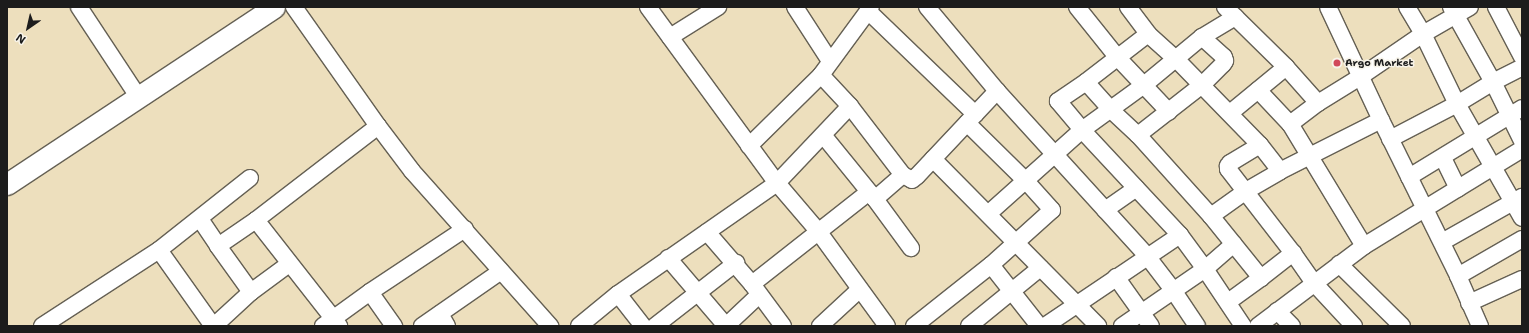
<!DOCTYPE html>
<style>
body{margin:0}
#map{position:relative;width:1529px;height:333px;overflow:hidden;background:#eddfbd;font-family:"Shantell Sans",sans-serif}
div>[style]{position:absolute}
[style*='--x']{left:calc(var(--x)*1px);top:calc(var(--y)*1px);width:calc(var(--w)*1px);rotate:calc(var(--a)*1deg)}
.roads{filter:drop-shadow(1px 0 #656054) drop-shadow(-1px 0 #656054) drop-shadow(0 1px #656054) drop-shadow(0 -1px #656054)}
.minor>*{height:16px;margin:-8px;padding:0 8px;transform-origin:8px;border-radius:8px;background:#fff}
.major>*{height:21px;margin:-10.5px;padding:0 10.5px;transform-origin:10.5px;border-radius:10.5px;background:#fff}
.dots>*{width:11px;height:11px;translate:-50% -50%;box-sizing:border-box;border:2px solid #f7f3e8;border-radius:50%}
span{translate:-50% -50%;white-space:nowrap;text-align:center;line-height:1.15;-webkit-text-stroke:3px #f7f3e8;paint-order:stroke}
.poi-label{font-size:10px;color:#1c1c1c;font-weight:700}
.left{translate:0 -50%;text-align:left}
.frame{position:absolute;inset:0;border:8px solid #1c1c1c;pointer-events:none}
.north{position:absolute;left:8px;top:8px;width:40px;height:40px;-webkit-text-stroke:3px #f7f3e8;paint-order:stroke;rotate:214deg;font-size:11px;font-weight:700;line-height:16px;text-align:center;color:#1c1c1c}
.north::after{content:'';display:block;margin:auto;width:14px;height:18px;background:#1c1c1c;clip-path:polygon(50% 0,100% 100%,50% 72%,0 100%)}
</style>
<div id="map">
<div class="roads">
<div class="minor">
<i style="--x:79;--y:7;--w:109;--a:56.6"></i>
<i style="--x:294;--y:7;--w:146;--a:54.8"></i>
<i style="--x:378;--y:126;--w:56;--a:52.9"></i>
<i style="--x:412;--y:171;--w:208;--a:48.3"></i>
<i style="--x:648;--y:7;--w:218;--a:53.8"></i>
<i style="--x:777;--y:183;--w:63;--a:49.5"></i>
<i style="--x:818;--y:231;--w:117;--a:54"></i>
<i style="--x:795;--y:7;--w:64;--a:57.1"></i>
<i style="--x:927;--y:7;--w:109;--a:50.2"></i>
<i style="--x:997;--y:91;--w:223;--a:47.7"></i>
<i style="--x:1147;--y:256;--w:43;--a:52.6"></i>
<i style="--x:1173;--y:290;--w:43;--a:56.3"></i>
<i style="--x:1077;--y:7;--w:65;--a:51.2"></i>
<i style="--x:1118;--y:58;--w:74;--a:46.6"></i>
<i style="--x:1128;--y:7;--w:34;--a:53"></i>
<i style="--x:1148;--y:34;--w:38;--a:42"></i>
<i style="--x:1176;--y:59;--w:120;--a:45.7"></i>
<i style="--x:1260;--y:145;--w:33;--a:52"></i>
<i style="--x:1225;--y:7;--w:86;--a:44.5"></i>
<i style="--x:1286;--y:67;--w:72;--a:140.6"></i>
<i style="--x:1328;--y:7;--w:125;--a:64.9"></i>
<i style="--x:1381;--y:120;--w:174;--a:63.7"></i>
<i style="--x:1458;--y:276;--w:55;--a:66.3"></i>
<i style="--x:1407;--y:7;--w:31;--a:59"></i>
<i style="--x:1423;--y:34;--w:78;--a:64.1"></i>
<i style="--x:1457;--y:104;--w:131;--a:60.3"></i>
<i style="--x:1451;--y:7;--w:86;--a:60.8"></i>
<i style="--x:1493;--y:82;--w:66;--a:63.8"></i>
<i style="--x:1496;--y:7;--w:56;--a:62.5"></i>
<i style="--x:868;--y:11;--w:149;--a:43.9"></i>
<i style="--x:1148;--y:34;--w:78;--a:142.3"></i>
<i style="--x:1086;--y:82;--w:34;--a:146"></i>
<i style="--x:1058;--y:101;--w:38;--a:50"></i>
<i style="--x:1082;--y:130;--w:144;--a:47"></i>
<i style="--x:1180;--y:235;--w:42;--a:53.7"></i>
<i style="--x:1205;--y:269;--w:69;--a:56.3"></i>
<i style="--x:670;--y:37;--w:57;--a:-32"></i>
<i style="--x:1286;--y:67;--w:48;--a:48.4"></i>
<i style="--x:821;--y:75;--w:42;--a:46.9"></i>
<i style="--x:850;--y:106;--w:87;--a:52.5"></i>
<i style="--x:903;--y:175;--w:10;--a:29"></i>
<i style="--x:912;--y:180;--w:6;--a:-39"></i>
<i style="--x:917;--y:176;--w:117;--a:-46.7"></i>
<i style="--x:1086;--y:82;--w:38;--a:48"></i>
<i style="--x:1111;--y:110;--w:37;--a:43"></i>
<i style="--x:1138;--y:135;--w:81;--a:-38"></i>
<i style="--x:1202;--y:85;--w:30;--a:-45"></i>
<i style="--x:1223;--y:64;--w:4;--a:-56"></i>
<i style="--x:1225;--y:61;--w:4;--a:-104"></i>
<i style="--x:1224;--y:57;--w:30;--a:-138"></i>
<i style="--x:1258;--y:90;--w:47;--a:46.7"></i>
<i style="--x:967;--y:123;--w:83;--a:44.5"></i>
<i style="--x:1026;--y:181;--w:39;--a:48"></i>
<i style="--x:1052;--y:210;--w:82;--a:138"></i>
<i style="--x:991;--y:265;--w:78;--a:51.8"></i>
<i style="--x:823;--y:135;--w:82;--a:50.9"></i>
<i style="--x:875;--y:199;--w:61;--a:53.7"></i>
<i style="--x:1138;--y:135;--w:109;--a:48"></i>
<i style="--x:1211;--y:216;--w:80;--a:51.1"></i>
<i style="--x:1261;--y:278;--w:41;--a:144"></i>
<i style="--x:1390;--y:139;--w:76;--a:-27.6"></i>
<i style="--x:1457;--y:104;--w:42;--a:-31.4"></i>
<i style="--x:1493;--y:82;--w:33;--a:-27"></i>
<i style="--x:1260;--y:145;--w:35;--a:149"></i>
<i style="--x:1230;--y:163;--w:4;--a:124"></i>
<i style="--x:1228;--y:166;--w:3;--a:90"></i>
<i style="--x:1228;--y:169;--w:106;--a:52.3"></i>
<i style="--x:1293;--y:253;--w:37;--a:55"></i>
<i style="--x:1314;--y:283;--w:59;--a:47.1"></i>
<i style="--x:749;--y:146;--w:101;--a:-44.6"></i>
<i style="--x:821;--y:75;--w:84;--a:-53.7"></i>
<i style="--x:1443;--y:158;--w:34;--a:64"></i>
<i style="--x:933;--y:159;--w:235;--a:45.3"></i>
<i style="--x:1409;--y:177;--w:132;--a:-31.4"></i>
<i style="--x:875;--y:199;--w:37;--a:-41"></i>
<i style="--x:1105;--y:210;--w:38;--a:-35"></i>
<i style="--x:988;--y:214;--w:126;--a:-41.8"></i>
<i style="--x:1082;--y:130;--w:77;--a:-36"></i>
<i style="--x:1144;--y:85;--w:75;--a:-39.6"></i>
<i style="--x:1202;--y:37;--w:39;--a:-31"></i>
<i style="--x:1211;--y:216;--w:43;--a:-35.5"></i>
<i style="--x:1246;--y:191;--w:39;--a:-30"></i>
<i style="--x:1280;--y:171;--w:113;--a:-26.8"></i>
<i style="--x:200;--y:219;--w:32;--a:56"></i>
<i style="--x:256;--y:220;--w:135;--a:51.9"></i>
<i style="--x:707;--y:232;--w:69;--a:49.1"></i>
<i style="--x:752;--y:284;--w:52;--a:53.6"></i>
<i style="--x:1442;--y:242;--w:92;--a:-29.4"></i>
<i style="--x:1364;--y:246;--w:143;--a:-121.2"></i>
<i style="--x:1290;--y:124;--w:35;--a:-37"></i>
<i style="--x:1318;--y:103;--w:49;--a:-31.8"></i>
<i style="--x:1360;--y:77;--w:76;--a:-34.3"></i>
<i style="--x:1423;--y:34;--w:54;--a:-29.9"></i>
<i style="--x:668;--y:258;--w:89;--a:49.5"></i>
<i style="--x:1339;--y:264;--w:88;--a:44.5"></i>
<i style="--x:1458;--y:276;--w:74;--a:-30"></i>
<i style="--x:1116;--y:277;--w:60;--a:54.5"></i>
<i style="--x:1261;--y:278;--w:41;--a:-38"></i>
<i style="--x:752;--y:284;--w:149;--a:-38.2"></i>
<i style="--x:251;--y:292;--w:57;--a:-125.7"></i>
<i style="--x:218;--y:246;--w:46;--a:-34.4"></i>
<i style="--x:256;--y:220;--w:154;--a:-37.6"></i>
<i style="--x:370;--y:292;--w:42;--a:54.8"></i>
<i style="--x:618;--y:294;--w:41;--a:52"></i>
<i style="--x:1469;--y:303;--w:58;--a:-24.4"></i>
<i style="--x:1277;--y:311;--w:21;--a:45"></i>
<i style="--x:440;--y:314;--w:14;--a:60"></i>
<i style="--x:42;--y:326;--w:140;--a:-33"></i>
<i style="--x:213;--y:326;--w:93;--a:-125.4"></i>
<i style="--x:159;--y:250;--w:116;--a:-38.4"></i>
<i style="--x:214;--y:326;--w:50;--a:-42.6"></i>
<i style="--x:251;--y:292;--w:47;--a:-36.4"></i>
<i style="--x:323;--y:326;--w:58;--a:-35.9"></i>
<i style="--x:370;--y:292;--w:114;--a:-33.6"></i>
<i style="--x:422;--y:326;--w:96;--a:-34.8"></i>
<i style="--x:579;--y:326;--w:50;--a:-39.4"></i>
<i style="--x:618;--y:294;--w:194;--a:-34.9"></i>
<i style="--x:777;--y:183;--w:106;--a:-46.5"></i>
<i style="--x:655;--y:326;--w:103;--a:-37.9"></i>
<i style="--x:726;--y:326;--w:45;--a:-43.2"></i>
<i style="--x:820;--y:326;--w:54;--a:-42.8"></i>
<i style="--x:914;--y:326;--w:98;--a:-38.4"></i>
<i style="--x:969;--y:326;--w:92;--a:-39.2"></i>
<i style="--x:1045;--y:326;--w:163;--a:-34"></i>
<i style="--x:1122;--y:326;--w:101;--a:-34.5"></i>
<i style="--x:1205;--y:269;--w:38;--a:-41"></i>
<i style="--x:1258;--y:326;--w:133;--a:-37"></i>
<i style="--x:1364;--y:246;--w:185;--a:-31.5"></i>
</div>
<div class="major">
<i style="--x:7;--y:184;--w:320;--a:-33.5"></i>
</div>
</div>
<div class="dots">
<i style="left:1337px;top:63px;background:#d1495b"></i>
</div>
<div class="poi-label">
<span class="left" style="left:1345px;top:63px">Argo Market</span>
</div>
<div class="frame"></div>
<div class="north">N</div>
</div>
